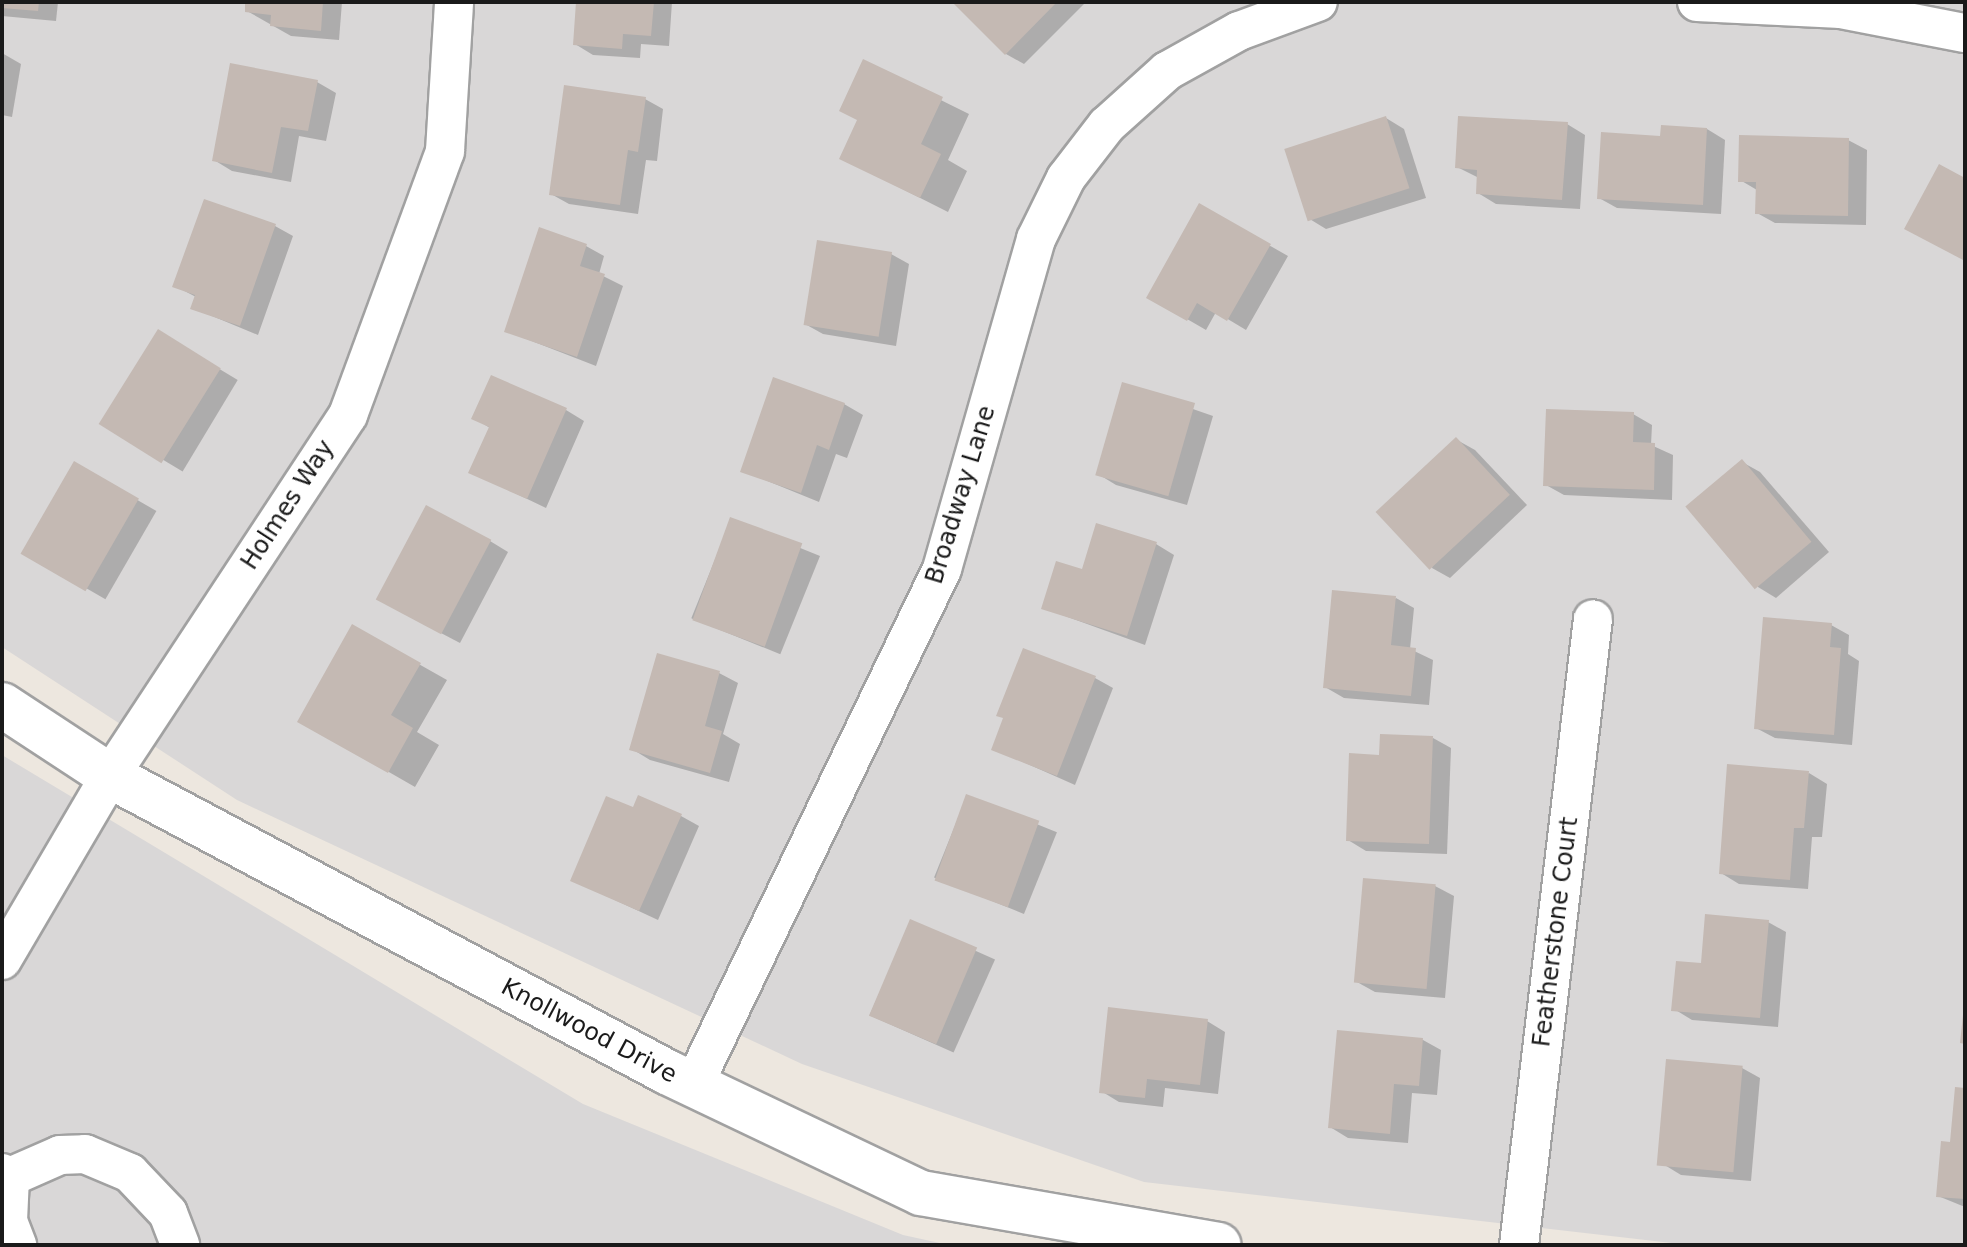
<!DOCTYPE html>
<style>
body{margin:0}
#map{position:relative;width:1967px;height:1247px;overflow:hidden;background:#ede7df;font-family:"DejaVu Sans",sans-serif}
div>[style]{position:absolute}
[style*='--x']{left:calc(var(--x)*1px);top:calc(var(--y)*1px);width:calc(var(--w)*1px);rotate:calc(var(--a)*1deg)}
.residential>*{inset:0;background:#d9d7d7}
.shadow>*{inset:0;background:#0003;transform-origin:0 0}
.building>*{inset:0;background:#c4b9b3;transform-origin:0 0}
.roads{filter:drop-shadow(2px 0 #a1a1a1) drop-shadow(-2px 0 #a1a1a1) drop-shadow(0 2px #a1a1a1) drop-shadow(0 -2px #a1a1a1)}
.minor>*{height:38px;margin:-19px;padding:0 19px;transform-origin:19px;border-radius:19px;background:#fff}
.tertiary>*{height:44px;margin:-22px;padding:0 22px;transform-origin:22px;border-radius:22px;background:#fff}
span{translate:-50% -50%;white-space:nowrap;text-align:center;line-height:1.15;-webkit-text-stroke:6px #fff;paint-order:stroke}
.street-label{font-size:24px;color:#1a1a1a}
.frame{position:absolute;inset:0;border:4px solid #1a1a1a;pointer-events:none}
</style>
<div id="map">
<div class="residential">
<i style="clip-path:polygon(2px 2px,1965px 2px,1965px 1245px,1689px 1245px,1144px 1182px,802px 1064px,237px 800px,2px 647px)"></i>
<i style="clip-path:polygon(2px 755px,583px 1104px,903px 1235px,949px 1245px,2px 1245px)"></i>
</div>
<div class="shadow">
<i style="clip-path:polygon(2px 2px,58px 2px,56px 21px,2px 16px)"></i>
<i style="clip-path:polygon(247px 2px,342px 2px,339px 40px,291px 36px,247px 11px)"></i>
<i style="clip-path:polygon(578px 2px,672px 2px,669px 46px,641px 44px,640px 58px,593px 55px,575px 44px)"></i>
<i style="clip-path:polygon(955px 2px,1086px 2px,1024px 64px,1006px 54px)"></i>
<i style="clip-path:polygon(2px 53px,21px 64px,12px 117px,2px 115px)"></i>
<i style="clip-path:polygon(864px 62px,969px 114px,948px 160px,967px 171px,948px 212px,841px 158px,859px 120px)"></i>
<i style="clip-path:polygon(317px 82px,336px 93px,326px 141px,299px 136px,291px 182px,232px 171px,214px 160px)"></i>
<i style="clip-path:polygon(645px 99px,663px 109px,657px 161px,646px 160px,638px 214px,569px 204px,551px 194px)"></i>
<i style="clip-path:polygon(1386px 118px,1404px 129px,1426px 198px,1326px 229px,1308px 218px)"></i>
<i style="clip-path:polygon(1567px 124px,1585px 135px,1580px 209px,1496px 204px,1478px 193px,1479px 178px,1457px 167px)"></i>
<i style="clip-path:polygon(1707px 129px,1725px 140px,1721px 214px,1617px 208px,1599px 198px,1662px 138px)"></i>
<i style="clip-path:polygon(1848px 140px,1867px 150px,1866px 225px,1775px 223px,1757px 213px,1757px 190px,1740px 180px)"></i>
<i style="clip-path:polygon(1200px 206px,1288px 256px,1246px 330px,1216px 312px,1206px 330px,1149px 297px)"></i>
<i style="clip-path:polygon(275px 226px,293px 236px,258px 335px,193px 308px,196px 297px,175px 286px)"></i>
<i style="clip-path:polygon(586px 246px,604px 256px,599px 274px,623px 286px,596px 366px,506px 331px)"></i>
<i style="clip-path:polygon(891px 254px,909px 264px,896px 346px,823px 334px,805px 324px)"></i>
<i style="left:158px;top:332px;width:93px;height:107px;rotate:31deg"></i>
<i style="clip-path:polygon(1124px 385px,1213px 416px,1187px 505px,1116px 485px,1098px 474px)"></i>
<i style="clip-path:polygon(844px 404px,863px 415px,847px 458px,836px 454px,819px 502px,743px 471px)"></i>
<i style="clip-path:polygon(566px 410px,584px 421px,546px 508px,471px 472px,490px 428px,474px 418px)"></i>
<i style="clip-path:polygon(1633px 414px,1652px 425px,1651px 445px,1673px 455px,1672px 500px,1564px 495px,1546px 485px)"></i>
<i style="clip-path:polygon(1457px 440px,1475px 450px,1527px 505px,1450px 578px,1432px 568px)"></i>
<i style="clip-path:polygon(1742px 462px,1760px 472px,1829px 552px,1776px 598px,1758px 587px)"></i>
<i style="left:75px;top:464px;width:94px;height:102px;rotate:30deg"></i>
<i style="left:731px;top:520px;width:96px;height:106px;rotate:22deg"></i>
<i style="clip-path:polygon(490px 541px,508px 552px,460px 643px,397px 610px)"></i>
<i style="clip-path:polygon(1156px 544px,1174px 555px,1145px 645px,1043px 608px,1083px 572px)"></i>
<i style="clip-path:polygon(1396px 598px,1414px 608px,1410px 649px,1433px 660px,1429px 705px,1344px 698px,1325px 687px)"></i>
<i style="clip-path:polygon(1831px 625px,1849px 635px,1848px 654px,1859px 661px,1852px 745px,1775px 738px,1756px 728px)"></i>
<i style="clip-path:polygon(353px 627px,447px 680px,417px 732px,439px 745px,415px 787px,300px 721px)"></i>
<i style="clip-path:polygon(719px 673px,738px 683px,723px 734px,740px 744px,729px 782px,650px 760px,632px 749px)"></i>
<i style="clip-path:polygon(1095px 678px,1113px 688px,1075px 785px,994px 749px)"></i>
<i style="clip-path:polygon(1433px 738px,1451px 748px,1447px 854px,1366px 851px,1348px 840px)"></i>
<i style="clip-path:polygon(1809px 773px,1827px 784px,1822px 837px,1812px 837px,1808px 889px,1739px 884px,1721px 873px)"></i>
<i style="left:967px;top:796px;width:97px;height:88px;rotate:22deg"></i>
<i style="clip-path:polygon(634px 810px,681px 816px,699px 826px,658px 920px,572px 880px)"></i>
<i style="clip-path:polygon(1435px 886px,1454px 896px,1445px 998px,1375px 992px,1357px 982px)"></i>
<i style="left:911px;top:922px;width:92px;height:102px;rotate:24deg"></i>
<i style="clip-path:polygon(1768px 922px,1786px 932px,1778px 1027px,1692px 1020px,1674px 1009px)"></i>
<i style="clip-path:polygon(1207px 1021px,1225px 1032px,1218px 1094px,1165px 1088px,1163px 1107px,1119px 1102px,1101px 1091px)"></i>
<i style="clip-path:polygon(1338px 1032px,1423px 1040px,1441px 1050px,1437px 1095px,1412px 1093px,1408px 1143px,1348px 1138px,1330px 1127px)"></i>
<i style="clip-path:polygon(1742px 1068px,1760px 1078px,1751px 1181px,1681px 1175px,1663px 1164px)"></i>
<i style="clip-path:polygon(1965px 1090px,1965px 1207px,1938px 1196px)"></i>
</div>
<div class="building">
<i style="clip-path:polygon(2px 2px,39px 2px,38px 11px,2px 8px)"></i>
<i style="clip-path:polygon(245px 2px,323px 2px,321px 31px,270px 26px,271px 15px,245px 12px)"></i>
<i style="clip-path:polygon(576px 2px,654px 2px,651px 36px,623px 34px,622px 49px,573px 45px)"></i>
<i style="clip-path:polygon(952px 2px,1057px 2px,1005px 55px)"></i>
<i style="clip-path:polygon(863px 59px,943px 97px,921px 144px,941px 154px,920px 198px,839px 159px,857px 120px,839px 111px)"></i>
<i style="clip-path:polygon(230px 63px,318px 80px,308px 131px,281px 127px,272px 173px,212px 161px)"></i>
<i style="clip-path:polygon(564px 85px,646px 97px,638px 152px,628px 150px,620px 205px,549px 195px)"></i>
<i style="left:1386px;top:116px;width:76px;height:107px;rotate:72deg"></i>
<i style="clip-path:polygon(1458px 116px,1568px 122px,1562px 200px,1476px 194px,1477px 170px,1455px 168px)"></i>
<i style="clip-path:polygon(1661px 125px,1707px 128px,1703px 205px,1597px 199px,1601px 132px,1660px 136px)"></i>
<i style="clip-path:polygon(1739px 135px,1849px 138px,1848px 216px,1755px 214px,1756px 182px,1738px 182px)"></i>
<i style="clip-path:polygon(1939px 164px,1965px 178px,1965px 261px,1904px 229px)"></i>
<i style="clip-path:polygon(204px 199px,276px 224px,240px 326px,190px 309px,195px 295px,172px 287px)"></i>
<i style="clip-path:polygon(1199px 203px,1271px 244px,1227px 321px,1197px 303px,1187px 321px,1146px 298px)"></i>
<i style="clip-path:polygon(539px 227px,587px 244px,580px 266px,605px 274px,577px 357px,504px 332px)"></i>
<i style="left:817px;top:240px;width:76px;height:86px;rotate:9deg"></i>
<i style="left:158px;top:329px;width:74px;height:112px;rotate:32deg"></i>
<i style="clip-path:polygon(491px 375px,567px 408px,527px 499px,468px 473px,489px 427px,471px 419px)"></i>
<i style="clip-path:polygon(773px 377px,845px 403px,829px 450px,817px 445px,801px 493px,740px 472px)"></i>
<i style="left:1122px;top:382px;width:76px;height:97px;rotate:16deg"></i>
<i style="clip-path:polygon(1546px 409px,1634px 412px,1633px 442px,1655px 443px,1654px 490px,1543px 486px)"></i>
<i style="left:1456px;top:437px;width:79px;height:110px;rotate:47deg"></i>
<i style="left:1742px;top:459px;width:108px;height:74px;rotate:50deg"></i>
<i style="left:74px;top:461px;width:75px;height:107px;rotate:30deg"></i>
<i style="left:426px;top:505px;width:74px;height:107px;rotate:28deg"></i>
<i style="left:730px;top:517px;width:77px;height:110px;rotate:20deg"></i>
<i style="clip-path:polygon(1096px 523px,1157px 542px,1127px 636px,1041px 609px,1056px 561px,1082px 569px)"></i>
<i style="clip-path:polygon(1332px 590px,1396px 596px,1391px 645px,1416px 648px,1411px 696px,1323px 688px)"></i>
<i style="clip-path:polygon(1763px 617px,1832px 623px,1830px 647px,1841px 648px,1834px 735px,1754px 729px)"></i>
<i style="clip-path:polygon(352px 624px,421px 663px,391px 715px,413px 728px,388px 773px,297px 722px)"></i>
<i style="clip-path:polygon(1023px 648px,1096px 676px,1057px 776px,991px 750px,1003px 718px,996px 716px)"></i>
<i style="clip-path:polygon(657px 653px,720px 671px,705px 726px,722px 731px,710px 773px,629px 750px)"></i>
<i style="clip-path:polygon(1380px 734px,1433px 736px,1429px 844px,1346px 841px,1349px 753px,1379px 755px)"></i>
<i style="clip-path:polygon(1727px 764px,1809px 771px,1804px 828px,1794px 828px,1790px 880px,1719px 874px)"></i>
<i style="left:966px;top:794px;width:78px;height:92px;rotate:20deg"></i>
<i style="clip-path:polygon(638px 795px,682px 814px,639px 911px,570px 881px,606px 796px,633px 807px)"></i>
<i style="left:1363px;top:878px;width:73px;height:105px;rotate:5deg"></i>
<i style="clip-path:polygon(1705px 914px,1769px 920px,1760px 1018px,1671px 1011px,1676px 961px,1701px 963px)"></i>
<i style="left:910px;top:919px;width:73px;height:105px;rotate:23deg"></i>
<i style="clip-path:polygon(1108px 1007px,1208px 1019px,1200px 1085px,1147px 1079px,1145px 1098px,1099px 1093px)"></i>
<i style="clip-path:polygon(1963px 1015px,1965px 1015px,1965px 1044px,1960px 1043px)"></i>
<i style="clip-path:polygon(1337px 1030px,1423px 1038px,1419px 1086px,1394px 1084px,1390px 1134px,1328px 1128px)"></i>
<i style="left:1666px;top:1059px;width:77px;height:107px;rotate:5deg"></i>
<i style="clip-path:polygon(1955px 1087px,1965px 1088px,1965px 1199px,1936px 1197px,1941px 1141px,1950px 1142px)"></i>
</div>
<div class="roads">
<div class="minor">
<i style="--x:1697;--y:2;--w:144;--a:2.8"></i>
<i style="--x:1841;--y:9;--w:126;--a:11"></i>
<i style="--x:2;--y:960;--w:213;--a:-59.6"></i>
<i style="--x:110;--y:776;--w:432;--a:-56.6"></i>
<i style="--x:348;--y:415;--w:281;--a:-69.8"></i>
<i style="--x:445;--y:151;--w:149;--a:-86.5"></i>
<i style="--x:693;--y:1086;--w:574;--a:-64.28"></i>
<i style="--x:942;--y:569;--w:343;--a:-74.1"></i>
<i style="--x:1036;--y:239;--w:68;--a:-63.8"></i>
<i style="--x:1066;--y:178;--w:67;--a:-52.3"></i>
<i style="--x:1107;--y:125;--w:81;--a:-42"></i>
<i style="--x:1167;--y:71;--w:82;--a:-29.1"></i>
<i style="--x:1239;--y:31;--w:84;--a:-20.2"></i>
<i style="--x:2;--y:1173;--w:9;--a:27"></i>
<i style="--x:10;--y:1177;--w:55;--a:-23.7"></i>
<i style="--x:60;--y:1155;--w:25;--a:-2"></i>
<i style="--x:85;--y:1154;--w:49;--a:22.9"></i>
<i style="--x:130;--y:1173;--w:55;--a:46.5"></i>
<i style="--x:168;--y:1213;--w:34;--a:69"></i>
<i style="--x:10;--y:1177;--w:44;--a:92.6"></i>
<i style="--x:8;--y:1221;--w:26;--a:69"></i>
<i style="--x:1519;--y:1245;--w:630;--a:-83.26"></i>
</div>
<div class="tertiary">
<i style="--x:2;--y:705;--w:129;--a:33.3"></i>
<i style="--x:110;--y:776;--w:631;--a:27.99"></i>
<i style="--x:667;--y:1072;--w:281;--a:25.5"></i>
<i style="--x:921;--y:1193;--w:302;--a:9.9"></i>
</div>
</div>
<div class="street-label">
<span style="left:961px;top:495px;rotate:-73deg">Broadway Lane</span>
<span style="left:288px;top:505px;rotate:-57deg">Holmes Way</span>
<span style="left:1556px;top:932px;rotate:-83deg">Featherstone Court</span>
<span style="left:589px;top:1031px;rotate:28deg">Knollwood Drive</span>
</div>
<div class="frame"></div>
</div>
